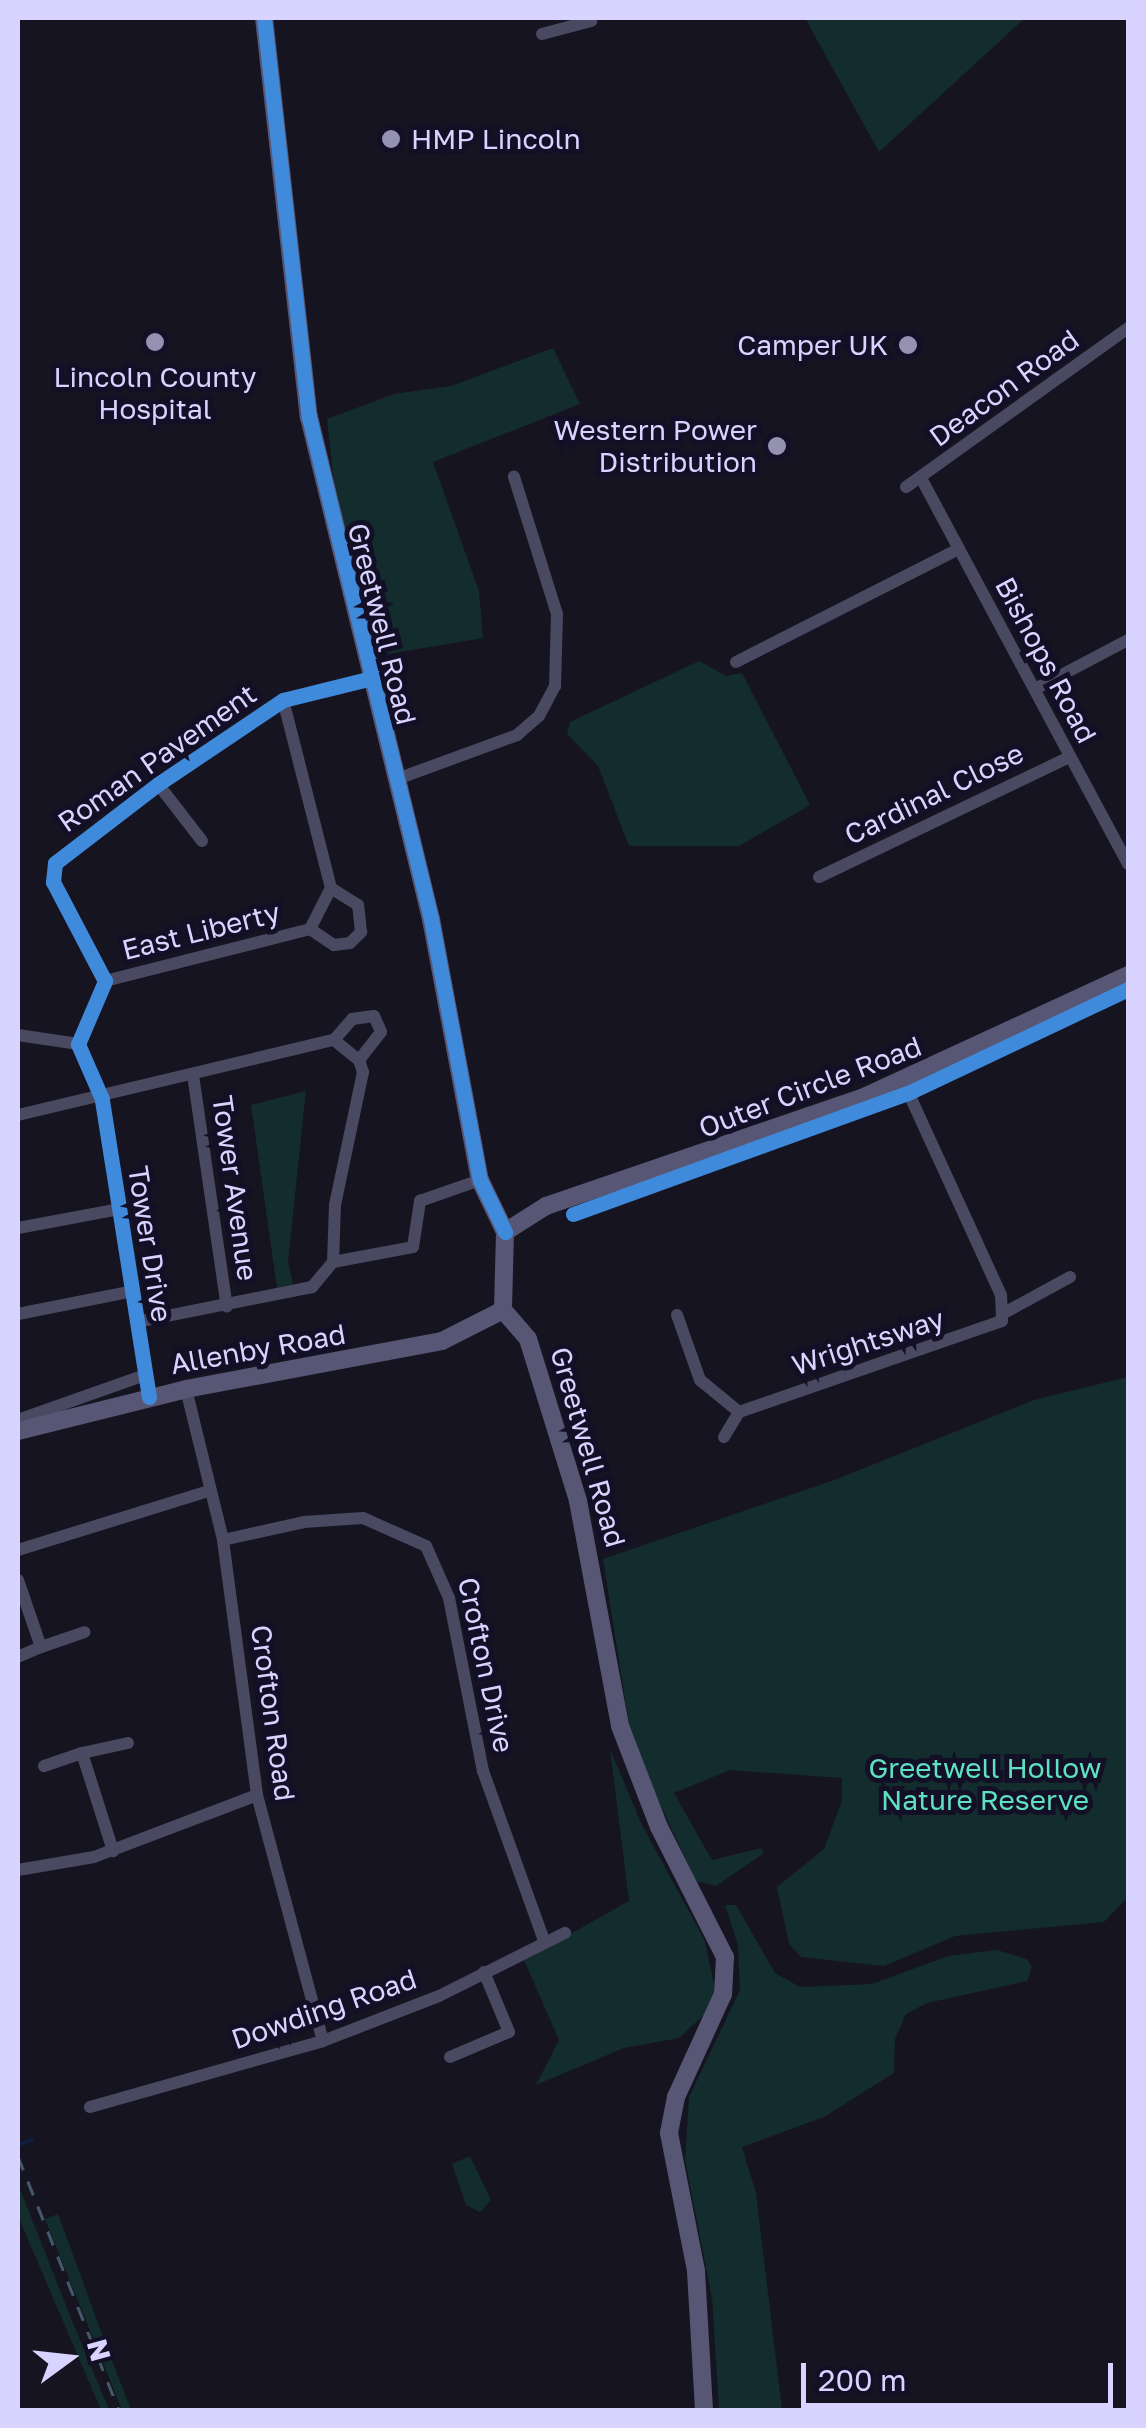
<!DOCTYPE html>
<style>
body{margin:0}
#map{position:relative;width:1146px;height:2428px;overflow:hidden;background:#161421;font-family:"Golos Text",sans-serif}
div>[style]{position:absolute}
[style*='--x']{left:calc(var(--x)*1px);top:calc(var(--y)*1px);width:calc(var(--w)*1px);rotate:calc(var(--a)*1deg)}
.green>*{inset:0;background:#132c2d}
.stream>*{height:2.5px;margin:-1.25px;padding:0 1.25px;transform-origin:1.25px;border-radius:1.25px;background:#0d2144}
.street>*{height:12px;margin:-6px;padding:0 6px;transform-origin:6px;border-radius:6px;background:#4a4962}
.secondary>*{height:18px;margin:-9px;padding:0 9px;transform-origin:9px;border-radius:9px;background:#575674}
.rail>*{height:2.5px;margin-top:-1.25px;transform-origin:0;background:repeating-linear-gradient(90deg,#43596b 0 15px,transparent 0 27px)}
.cycleway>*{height:15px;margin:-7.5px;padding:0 7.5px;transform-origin:7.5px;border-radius:7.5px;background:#408adc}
.dots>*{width:28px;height:28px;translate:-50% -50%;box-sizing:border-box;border:5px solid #130f26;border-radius:50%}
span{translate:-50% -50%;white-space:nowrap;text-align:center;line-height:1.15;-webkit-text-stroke:10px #130f26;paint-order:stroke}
.poi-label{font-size:28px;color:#d9d4ff}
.left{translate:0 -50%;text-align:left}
.right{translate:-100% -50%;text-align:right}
.street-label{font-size:28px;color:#d9d4ff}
.park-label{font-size:28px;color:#5fe0c0}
.frame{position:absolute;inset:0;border:20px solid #d9d4ff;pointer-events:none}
.north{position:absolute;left:20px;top:2308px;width:100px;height:100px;-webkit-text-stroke:8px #130f26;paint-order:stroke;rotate:75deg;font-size:28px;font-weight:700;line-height:40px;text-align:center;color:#d9d4ff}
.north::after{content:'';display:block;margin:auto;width:35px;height:45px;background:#d9d4ff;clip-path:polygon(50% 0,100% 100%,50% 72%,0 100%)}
.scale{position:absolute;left:801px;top:2363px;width:312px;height:45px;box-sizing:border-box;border:5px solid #d9d4ff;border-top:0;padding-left:12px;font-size:30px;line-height:35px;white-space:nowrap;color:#d9d4ff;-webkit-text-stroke:8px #130f26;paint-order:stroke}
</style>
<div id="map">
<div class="green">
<i style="clip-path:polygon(805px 18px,1025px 18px,879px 152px)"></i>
<i style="clip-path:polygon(553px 348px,580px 404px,433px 462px,479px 591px,483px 638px,376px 656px,335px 492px,327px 419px,394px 394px,451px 386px)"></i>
<i style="clip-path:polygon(699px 661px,726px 676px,742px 673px,810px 805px,739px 846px,629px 846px,598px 766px,567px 734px,570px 722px)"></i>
<i style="clip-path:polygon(306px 1091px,288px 1261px,293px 1284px,277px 1288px,251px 1105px)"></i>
<i style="clip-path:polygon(1128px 1377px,1128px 1897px,1104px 1922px,955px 1936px,884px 1966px,801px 1957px,789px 1944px,777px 1887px,824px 1849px,842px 1800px,842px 1778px,730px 1770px,674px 1793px,712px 1860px,761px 1848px,764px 1853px,716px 1886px,696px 1881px,632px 1744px,603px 1559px,837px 1479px,1034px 1400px)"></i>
<i style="clip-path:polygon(610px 1749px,642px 1825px,705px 1941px,715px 1989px,705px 2014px,679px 2038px,624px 2048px,536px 2085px,559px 2040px,524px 1960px,629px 1901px)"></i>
<i style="clip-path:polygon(725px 1905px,736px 1905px,775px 1973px,800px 1987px,872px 1984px,948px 1956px,997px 1950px,1027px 1959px,1032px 1967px,1027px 1981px,927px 2003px,906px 2014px,895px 2039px,894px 2073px,824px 2117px,742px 2147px,756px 2193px,782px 2410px,719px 2410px,712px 2298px,685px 2160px,689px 2097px,740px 1990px,738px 1945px)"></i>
<i style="clip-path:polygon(470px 2156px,491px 2200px,480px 2212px,466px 2205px,452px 2164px)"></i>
<i style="clip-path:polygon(18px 2184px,71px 2318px,109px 2410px,101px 2410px,18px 2216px)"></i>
<i style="clip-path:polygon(58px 2214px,98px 2323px,131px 2410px,122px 2410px,45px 2219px)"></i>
</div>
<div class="stream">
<i style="--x:20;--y:2144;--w:13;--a:-23"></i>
</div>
<div class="street">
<i style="--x:542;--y:34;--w:51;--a:-14.9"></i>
<i style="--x:921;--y:478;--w:438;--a:61.8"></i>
<i style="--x:906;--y:487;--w:273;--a:-35.6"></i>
<i style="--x:736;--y:662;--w:250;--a:-26.9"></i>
<i style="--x:1035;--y:689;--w:105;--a:-27.8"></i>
<i style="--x:397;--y:779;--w:128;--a:-20.1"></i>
<i style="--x:517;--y:735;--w:29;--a:-41"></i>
<i style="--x:539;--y:716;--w:34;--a:-62"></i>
<i style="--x:555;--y:686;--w:72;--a:-88.4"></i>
<i style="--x:557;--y:614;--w:144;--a:-107.4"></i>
<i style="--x:158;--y:784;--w:72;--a:52.3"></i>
<i style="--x:819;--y:877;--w:278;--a:-25.6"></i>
<i style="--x:310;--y:929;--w:29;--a:34"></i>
<i style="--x:334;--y:945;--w:16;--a:-7"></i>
<i style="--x:350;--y:943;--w:16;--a:-45"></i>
<i style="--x:361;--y:932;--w:27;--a:-96"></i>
<i style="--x:358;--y:905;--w:32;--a:-148"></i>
<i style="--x:105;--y:981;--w:211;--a:-14.2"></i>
<i style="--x:310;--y:929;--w:46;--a:-62.9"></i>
<i style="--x:331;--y:888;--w:194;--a:-104.3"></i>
<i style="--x:18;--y:1035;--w:61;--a:8.5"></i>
<i style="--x:334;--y:1040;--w:28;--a:-49"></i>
<i style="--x:352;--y:1019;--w:22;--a:-8"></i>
<i style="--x:374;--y:1016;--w:17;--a:66"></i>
<i style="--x:381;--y:1032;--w:36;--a:128"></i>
<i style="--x:193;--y:1075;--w:234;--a:81.7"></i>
<i style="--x:18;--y:1115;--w:325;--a:-13.4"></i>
<i style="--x:334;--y:1040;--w:32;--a:39"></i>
<i style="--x:359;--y:1060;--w:13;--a:72"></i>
<i style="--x:363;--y:1072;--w:136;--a:101.9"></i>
<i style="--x:335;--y:1205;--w:57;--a:92"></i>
<i style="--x:333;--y:1262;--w:33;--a:130"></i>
<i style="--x:312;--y:1287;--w:178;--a:168.7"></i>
<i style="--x:18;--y:1228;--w:104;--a:-10.6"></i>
<i style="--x:333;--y:1262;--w:81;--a:-10.6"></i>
<i style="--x:413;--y:1247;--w:47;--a:-81.3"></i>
<i style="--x:420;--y:1201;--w:64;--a:-19.3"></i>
<i style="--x:1006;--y:1312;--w:73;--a:-28.7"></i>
<i style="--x:18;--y:1314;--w:117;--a:-11.3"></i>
<i style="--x:677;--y:1315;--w:69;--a:70.5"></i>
<i style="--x:700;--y:1380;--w:50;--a:39.4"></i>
<i style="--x:739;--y:1412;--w:278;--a:-19.1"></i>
<i style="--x:1002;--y:1321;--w:26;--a:-92"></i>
<i style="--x:1001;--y:1295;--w:235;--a:-114.6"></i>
<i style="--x:186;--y:1389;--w:155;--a:76.2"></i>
<i style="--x:223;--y:1540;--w:257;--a:82.4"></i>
<i style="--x:257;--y:1795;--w:255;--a:75"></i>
<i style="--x:149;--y:1397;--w:302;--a:-99"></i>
<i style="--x:102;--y:1099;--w:60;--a:-113.6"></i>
<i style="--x:78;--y:1044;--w:69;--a:-66.8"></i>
<i style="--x:105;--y:981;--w:112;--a:-117.7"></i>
<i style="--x:53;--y:882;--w:19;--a:-84"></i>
<i style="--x:55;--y:863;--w:130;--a:-37.5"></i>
<i style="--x:158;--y:784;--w:151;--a:-33.9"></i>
<i style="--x:283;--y:700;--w:88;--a:-13.9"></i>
<i style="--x:18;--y:1420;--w:135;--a:-19.5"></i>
<i style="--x:724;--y:1437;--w:29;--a:-59"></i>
<i style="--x:223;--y:1540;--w:83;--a:-12.5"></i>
<i style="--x:304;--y:1522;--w:59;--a:-3.9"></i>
<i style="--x:363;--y:1518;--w:69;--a:24"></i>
<i style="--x:426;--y:1546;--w:57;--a:66.1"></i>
<i style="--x:449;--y:1598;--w:176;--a:78.9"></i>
<i style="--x:483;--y:1771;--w:180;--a:70.2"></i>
<i style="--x:18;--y:1550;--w:200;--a:-17.2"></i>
<i style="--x:18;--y:1580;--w:71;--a:71.1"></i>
<i style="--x:41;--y:1647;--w:25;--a:157"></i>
<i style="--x:41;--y:1647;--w:46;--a:-18.8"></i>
<i style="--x:82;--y:1753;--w:47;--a:-12.3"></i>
<i style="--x:44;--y:1766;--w:40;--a:-18.9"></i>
<i style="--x:82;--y:1753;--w:103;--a:72.4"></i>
<i style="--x:18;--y:1870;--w:77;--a:-9.7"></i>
<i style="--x:94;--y:1857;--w:174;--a:-20.8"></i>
<i style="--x:450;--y:2057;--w:64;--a:-23"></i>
<i style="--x:509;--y:2032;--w:65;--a:-112.6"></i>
<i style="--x:90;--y:2107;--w:242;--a:-15.8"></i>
<i style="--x:323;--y:2041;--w:124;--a:-21.2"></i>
<i style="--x:439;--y:1996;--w:141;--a:-26.6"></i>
</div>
<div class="secondary">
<i style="--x:264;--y:18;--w:402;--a:83.6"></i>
<i style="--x:309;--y:417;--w:517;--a:76.34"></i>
<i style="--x:431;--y:919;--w:266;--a:79.4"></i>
<i style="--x:480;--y:1180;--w:58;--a:64.3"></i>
<i style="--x:505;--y:1232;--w:78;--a:91.5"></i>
<i style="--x:503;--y:1310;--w:38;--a:49"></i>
<i style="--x:528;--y:1339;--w:170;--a:72.8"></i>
<i style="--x:578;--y:1501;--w:229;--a:79.4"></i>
<i style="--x:620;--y:1726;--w:108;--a:68.9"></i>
<i style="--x:659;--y:1827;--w:146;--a:63.1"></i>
<i style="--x:725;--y:1957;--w:37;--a:93"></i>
<i style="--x:723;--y:1994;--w:113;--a:114.5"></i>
<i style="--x:676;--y:2097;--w:37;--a:101"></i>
<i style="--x:669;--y:2133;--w:141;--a:78.9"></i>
<i style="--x:696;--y:2271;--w:139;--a:86.7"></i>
<i style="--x:505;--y:1232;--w:49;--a:-32.4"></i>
<i style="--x:546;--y:1206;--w:334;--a:-18.9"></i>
<i style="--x:862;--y:1098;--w:293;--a:-24.8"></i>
<i style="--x:18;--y:1431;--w:173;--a:-14"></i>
<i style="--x:186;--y:1389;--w:260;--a:-10.6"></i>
<i style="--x:442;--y:1341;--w:68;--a:-26.9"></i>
</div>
<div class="rail">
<i style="--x:18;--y:2156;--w:273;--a:68.3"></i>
</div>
<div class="cycleway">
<i style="--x:264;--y:18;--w:402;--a:83.6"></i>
<i style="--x:309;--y:417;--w:517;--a:76.34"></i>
<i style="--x:431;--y:919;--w:266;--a:79.4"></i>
<i style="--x:480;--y:1180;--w:58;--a:64.3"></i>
<i style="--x:573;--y:1214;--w:356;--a:-19.9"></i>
<i style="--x:908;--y:1093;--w:243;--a:-25.3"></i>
<i style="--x:149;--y:1397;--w:302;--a:-99"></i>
<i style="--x:102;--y:1099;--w:60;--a:-113.6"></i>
<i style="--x:78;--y:1044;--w:69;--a:-66.8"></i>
<i style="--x:105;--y:981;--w:112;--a:-117.7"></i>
<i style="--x:53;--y:882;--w:19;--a:-84"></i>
<i style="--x:55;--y:863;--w:130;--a:-37.5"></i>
<i style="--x:158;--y:784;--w:151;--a:-33.9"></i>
<i style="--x:283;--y:700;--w:88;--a:-13.9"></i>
</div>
<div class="dots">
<i style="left:391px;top:139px;background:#9591b1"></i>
<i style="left:155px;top:342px;background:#9591b1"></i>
<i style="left:908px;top:345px;background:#9591b1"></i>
<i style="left:777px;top:446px;background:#9591b1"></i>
</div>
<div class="poi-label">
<span class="left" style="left:411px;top:139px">HMP Lincoln</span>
<span class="right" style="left:888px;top:345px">Camper UK</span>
<span style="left:155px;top:393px">Lincoln County<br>Hospital</span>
<span class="right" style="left:757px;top:446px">Western Power<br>Distribution</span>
</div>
<div class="street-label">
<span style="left:1004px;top:388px;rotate:-36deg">Deacon Road</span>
<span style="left:382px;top:624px;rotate:76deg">Greetwell Road</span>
<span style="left:1046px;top:660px;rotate:62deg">Bishops Road</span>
<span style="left:157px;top:758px;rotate:-35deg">Roman Pavement</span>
<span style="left:934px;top:794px;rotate:-26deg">Cardinal Close</span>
<span style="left:201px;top:931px;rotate:-14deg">East Liberty</span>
<span style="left:810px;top:1087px;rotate:-21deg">Outer Circle Road</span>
<span style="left:235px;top:1188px;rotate:82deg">Tower Avenue</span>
<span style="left:150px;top:1244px;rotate:81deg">Tower Drive</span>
<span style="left:868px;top:1342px;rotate:-18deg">Wrightsway</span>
<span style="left:258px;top:1349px;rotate:-10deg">Allenby Road</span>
<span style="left:588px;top:1447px;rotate:74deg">Greetwell Road</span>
<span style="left:486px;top:1665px;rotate:78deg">Crofton Drive</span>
<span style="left:273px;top:1713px;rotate:82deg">Crofton Road</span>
<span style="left:324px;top:2009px;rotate:-19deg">Dowding Road</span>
</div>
<div class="park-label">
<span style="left:985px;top:1784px">Greetwell Hollow<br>Nature Reserve</span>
</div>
<div class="frame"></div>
<div class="north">N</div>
<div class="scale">200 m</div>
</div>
